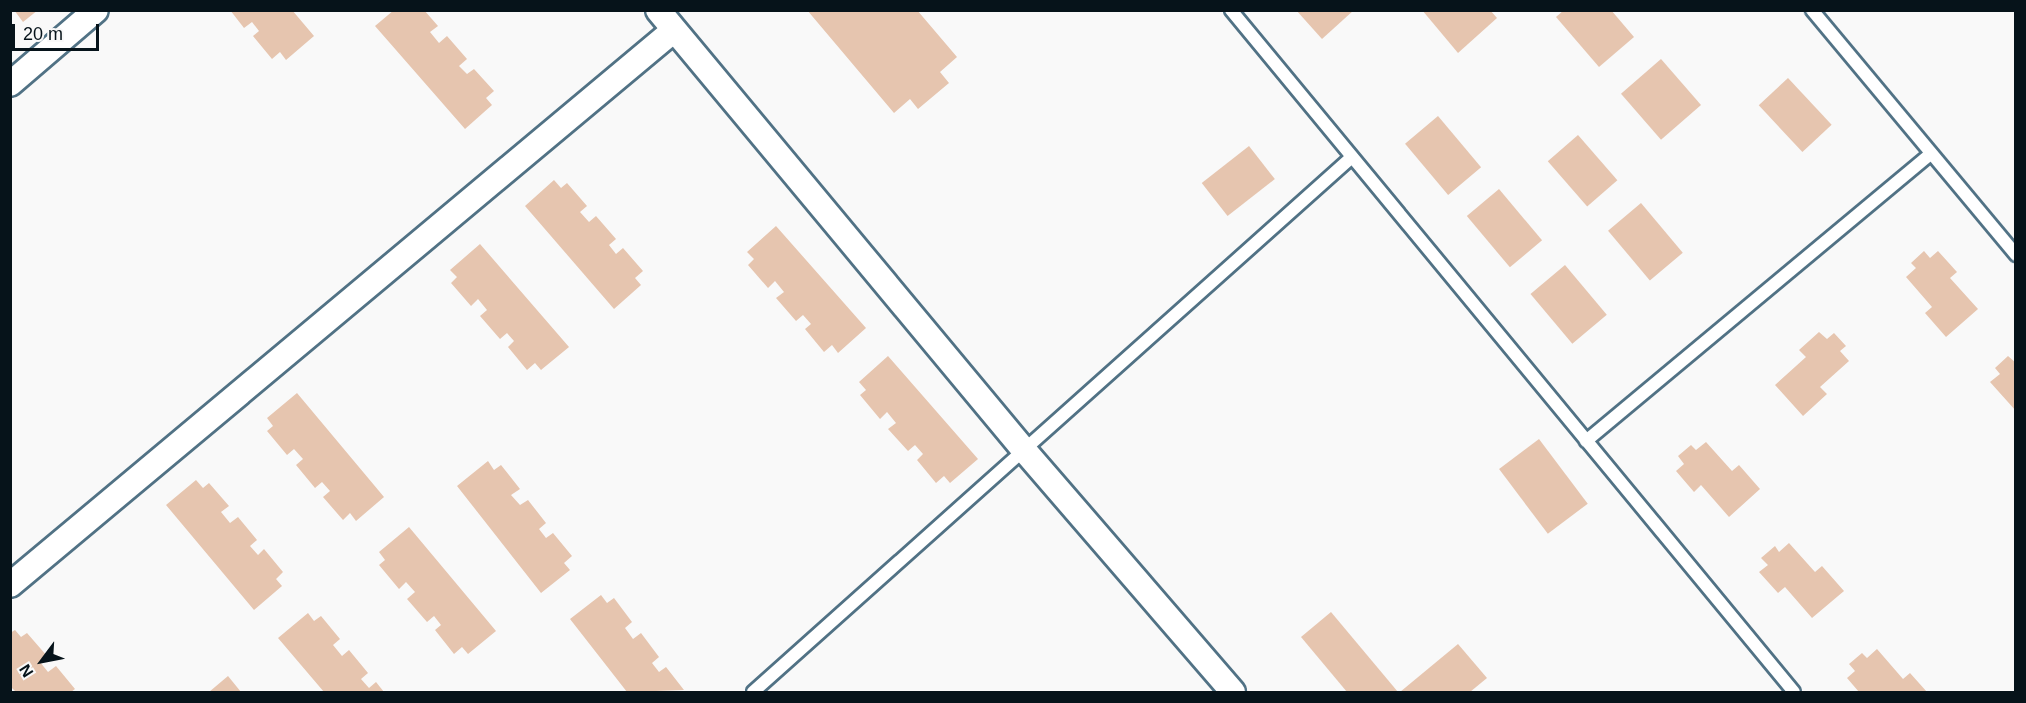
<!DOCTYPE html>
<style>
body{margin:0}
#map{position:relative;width:2026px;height:703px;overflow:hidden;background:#f9f9f9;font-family:Helvetica,sans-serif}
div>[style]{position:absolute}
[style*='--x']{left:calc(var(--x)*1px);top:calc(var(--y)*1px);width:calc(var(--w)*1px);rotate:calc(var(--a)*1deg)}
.building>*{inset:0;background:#e6c5af;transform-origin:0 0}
.roads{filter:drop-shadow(2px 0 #517285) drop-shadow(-2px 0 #517285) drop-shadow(0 2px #517285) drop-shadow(0 -2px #517285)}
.lane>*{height:12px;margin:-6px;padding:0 6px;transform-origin:6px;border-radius:6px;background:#fff}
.street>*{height:24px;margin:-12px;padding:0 12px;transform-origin:12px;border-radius:12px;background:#fff}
span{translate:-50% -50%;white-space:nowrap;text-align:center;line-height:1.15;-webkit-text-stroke:6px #f9f9f9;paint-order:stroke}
.frame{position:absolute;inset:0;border:12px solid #06131a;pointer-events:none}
.north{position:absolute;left:12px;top:631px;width:60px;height:60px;-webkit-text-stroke:4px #f9f9f9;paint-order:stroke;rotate:238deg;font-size:16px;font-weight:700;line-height:24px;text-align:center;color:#06131a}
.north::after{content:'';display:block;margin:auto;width:21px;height:27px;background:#06131a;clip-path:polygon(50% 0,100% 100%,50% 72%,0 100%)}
.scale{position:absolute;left:12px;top:24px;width:87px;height:27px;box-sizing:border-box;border:3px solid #06131a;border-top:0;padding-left:8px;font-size:18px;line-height:21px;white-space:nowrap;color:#06131a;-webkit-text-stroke:4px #f9f9f9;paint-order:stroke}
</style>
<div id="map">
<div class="building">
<i style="clip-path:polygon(14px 10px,38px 10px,23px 22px)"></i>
<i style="clip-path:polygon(230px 10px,292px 10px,314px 36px,286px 60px,280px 52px,272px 59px,253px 36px,259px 31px,252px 22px,244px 28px)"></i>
<i style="clip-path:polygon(394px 10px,424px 10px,438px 26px,430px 32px,439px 43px,447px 36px,467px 59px,459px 66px,467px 74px,474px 69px,494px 91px,486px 98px,492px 105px,465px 129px,375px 26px)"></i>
<i style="clip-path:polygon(807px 10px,917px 10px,957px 57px,940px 72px,949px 83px,918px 109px,910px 99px,894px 113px)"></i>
<i style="clip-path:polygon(1296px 10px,1354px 10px,1322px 39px)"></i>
<i style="clip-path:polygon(1422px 10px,1490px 10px,1497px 18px,1458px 53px)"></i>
<i style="clip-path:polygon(1564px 10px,1611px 10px,1634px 37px,1599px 67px,1556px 17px)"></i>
<i style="left:1661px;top:59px;width:61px;height:53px;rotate:49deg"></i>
<i style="left:1788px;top:78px;width:64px;height:40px;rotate:47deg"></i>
<i style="left:1438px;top:116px;width:67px;height:43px;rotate:50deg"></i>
<i style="left:1578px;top:135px;width:60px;height:40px;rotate:49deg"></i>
<i style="left:1249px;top:146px;width:42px;height:60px;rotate:52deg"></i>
<i style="clip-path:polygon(554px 180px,561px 188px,567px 183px,587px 206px,580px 212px,589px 222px,596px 216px,616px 239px,609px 245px,616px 254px,623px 248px,643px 271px,635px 278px,641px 285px,614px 309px,525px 206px)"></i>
<i style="left:1499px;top:189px;width:67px;height:42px;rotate:50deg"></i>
<i style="left:1641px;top:203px;width:65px;height:43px;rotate:50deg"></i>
<i style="clip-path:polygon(776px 226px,866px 328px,838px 353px,832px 345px,824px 352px,805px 329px,811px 324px,803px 315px,796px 321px,776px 298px,784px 292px,775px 281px,768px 288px,748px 265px,754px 259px,747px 252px)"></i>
<i style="clip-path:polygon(480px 244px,569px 347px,541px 370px,535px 363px,527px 370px,508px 347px,514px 341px,507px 333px,500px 339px,480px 316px,487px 310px,478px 299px,471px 306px,451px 283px,457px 277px,450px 270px)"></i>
<i style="clip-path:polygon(1924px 251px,1930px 258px,1938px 251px,1957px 272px,1950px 278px,1978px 309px,1946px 337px,1925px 313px,1932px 307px,1906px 277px,1916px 268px,1911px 263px)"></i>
<i style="left:1565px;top:265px;width:65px;height:45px;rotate:50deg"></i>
<i style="clip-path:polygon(1819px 332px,1827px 339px,1834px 333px,1846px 346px,1840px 351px,1849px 361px,1820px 387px,1827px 394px,1803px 416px,1775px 385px,1806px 357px,1799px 350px)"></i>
<i style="clip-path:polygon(888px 356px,978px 459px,950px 483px,944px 476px,936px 483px,917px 460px,923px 454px,915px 445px,908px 451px,888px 429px,896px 423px,887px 412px,880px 419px,860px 395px,866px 390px,859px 382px)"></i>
<i style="clip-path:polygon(2008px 356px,2016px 363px,2016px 411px,1990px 382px,2000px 374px,1995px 368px)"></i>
<i style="clip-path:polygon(297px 393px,384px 497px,356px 521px,350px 513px,343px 520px,323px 497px,330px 491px,322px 482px,315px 488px,296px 465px,303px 459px,294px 449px,287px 455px,267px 431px,273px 426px,267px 418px)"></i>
<i style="left:1539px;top:439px;width:81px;height:50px;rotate:53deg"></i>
<i style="clip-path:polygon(1706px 442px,1732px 471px,1739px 465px,1760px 489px,1729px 517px,1701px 485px,1694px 492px,1676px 471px,1684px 464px,1678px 456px,1691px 445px,1696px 450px)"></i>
<i style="clip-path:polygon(488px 461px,494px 470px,501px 465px,520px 489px,511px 495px,520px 505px,528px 500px,546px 523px,539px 529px,546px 538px,553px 533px,572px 556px,564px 563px,570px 570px,541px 593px,457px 486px)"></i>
<i style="clip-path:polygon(196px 480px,203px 488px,209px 483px,229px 506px,221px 512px,230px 523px,238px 517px,257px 540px,250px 546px,258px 555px,264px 549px,283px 572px,276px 579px,282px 586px,254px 610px,166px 505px)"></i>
<i style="clip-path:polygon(409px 527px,496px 631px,468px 654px,462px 647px,454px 654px,435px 630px,441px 625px,434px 616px,427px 622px,407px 599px,415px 592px,406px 582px,399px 589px,379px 565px,385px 560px,379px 552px)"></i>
<i style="clip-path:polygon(1789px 543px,1815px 572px,1822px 566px,1844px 591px,1812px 618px,1785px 587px,1778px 593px,1759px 572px,1768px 565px,1761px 558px,1775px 546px,1779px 552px)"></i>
<i style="clip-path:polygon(601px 595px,607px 603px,614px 598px,632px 622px,625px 628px,633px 639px,641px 633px,659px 657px,652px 663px,659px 672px,666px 667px,684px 690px,627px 692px,570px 619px)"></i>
<i style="clip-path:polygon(1331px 612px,1398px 692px,1347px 692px,1301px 637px)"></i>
<i style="clip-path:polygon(308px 613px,314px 621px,321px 616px,340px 639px,333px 645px,342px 656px,349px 650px,368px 673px,361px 679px,369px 688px,376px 682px,384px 692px,324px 692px,278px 638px)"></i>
<i style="clip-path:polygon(15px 630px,21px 637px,27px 633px,47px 656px,40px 662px,48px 672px,56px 666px,75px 689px,71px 692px,16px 692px,10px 686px,10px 633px)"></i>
<i style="clip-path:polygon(1458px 644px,1487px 678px,1470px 692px,1400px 692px)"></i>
<i style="clip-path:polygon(1877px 649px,1903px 679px,1910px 673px,1927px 692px,1859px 692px,1847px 678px,1855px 671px,1849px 664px,1862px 653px,1867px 658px)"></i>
<i style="clip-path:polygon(228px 676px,241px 692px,209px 692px)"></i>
</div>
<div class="roads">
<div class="lane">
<i style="--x:1231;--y:10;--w:884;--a:50.46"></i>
<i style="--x:1812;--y:10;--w:319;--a:50.2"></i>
<i style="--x:1586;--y:441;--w:449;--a:-39.8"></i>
<i style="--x:753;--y:692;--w:803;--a:-41.77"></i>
</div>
<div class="street">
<i style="--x:658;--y:10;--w:572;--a:50.25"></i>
<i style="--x:1024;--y:450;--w:320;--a:49.2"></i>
<i style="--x:10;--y:84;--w:113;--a:-40.7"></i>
<i style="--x:10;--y:585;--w:865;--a:-39.89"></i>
</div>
</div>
<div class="frame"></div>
<div class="north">N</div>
<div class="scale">20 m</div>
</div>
